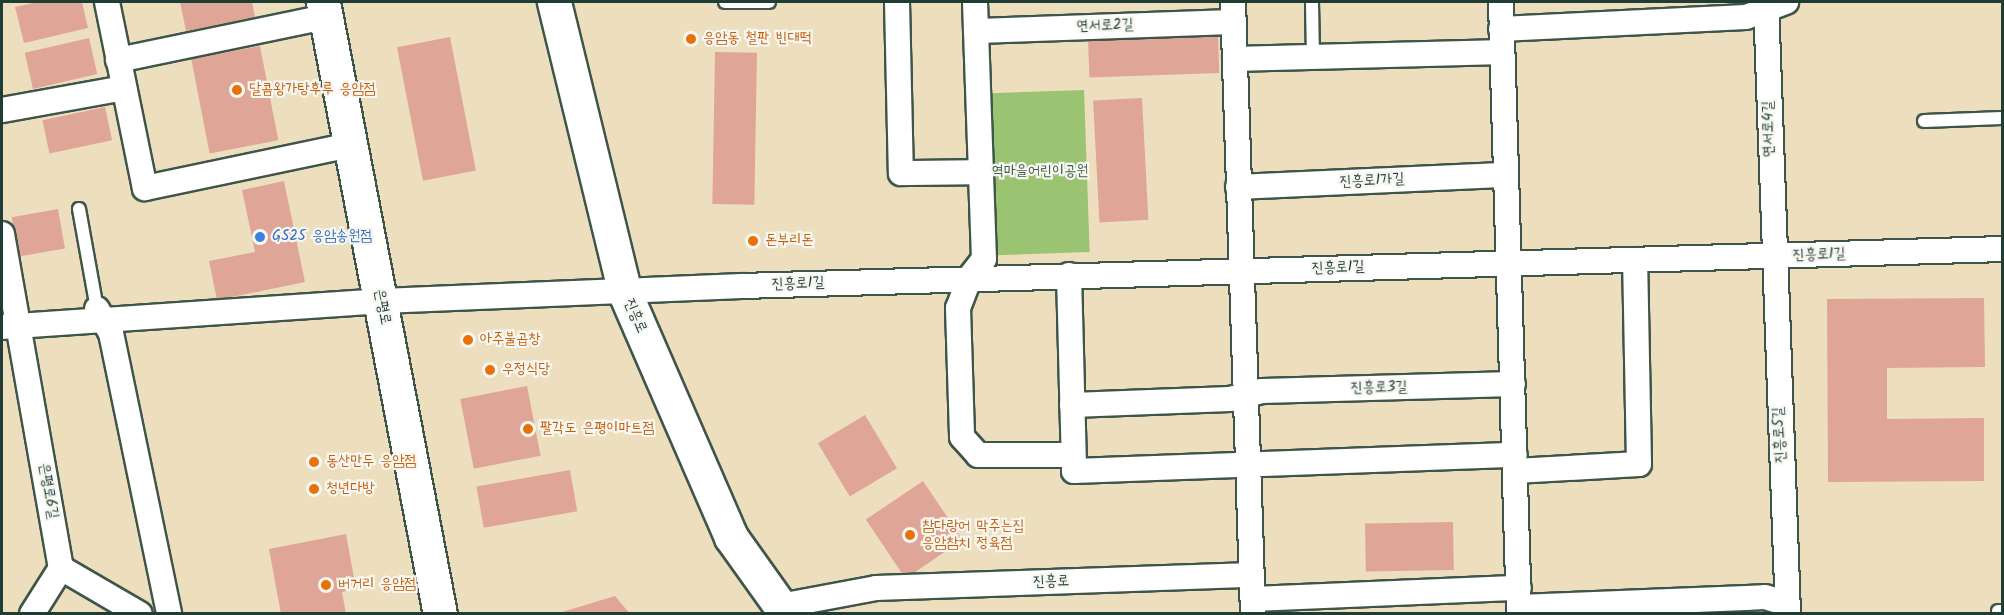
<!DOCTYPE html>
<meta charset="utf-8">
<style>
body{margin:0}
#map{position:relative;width:2004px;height:615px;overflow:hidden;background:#eddfbe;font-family:Kalam,"Poor Story",sans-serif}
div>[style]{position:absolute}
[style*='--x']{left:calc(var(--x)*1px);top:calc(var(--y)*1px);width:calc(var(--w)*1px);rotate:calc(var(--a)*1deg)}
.green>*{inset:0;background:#9ac471;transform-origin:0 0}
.building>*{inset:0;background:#dfa698;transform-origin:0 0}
.roads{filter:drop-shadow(2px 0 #3e5549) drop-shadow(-2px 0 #3e5549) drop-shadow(0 2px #3e5549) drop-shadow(0 -2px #3e5549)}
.service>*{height:12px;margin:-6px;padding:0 6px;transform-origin:6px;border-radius:6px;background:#fff}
.minor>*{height:24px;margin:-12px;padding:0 12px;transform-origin:12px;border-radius:12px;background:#fff}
.secondary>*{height:33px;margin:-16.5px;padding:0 16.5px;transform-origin:16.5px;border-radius:16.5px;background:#fff}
.dots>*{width:16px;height:16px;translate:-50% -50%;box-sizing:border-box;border:3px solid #f6f6f2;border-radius:50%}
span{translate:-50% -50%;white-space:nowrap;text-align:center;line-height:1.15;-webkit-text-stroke:4.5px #f6f6f2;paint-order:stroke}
.street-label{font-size:15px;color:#1f3d34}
.food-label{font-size:15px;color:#c56008}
.left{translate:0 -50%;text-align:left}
.park-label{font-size:15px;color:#3e5f43}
.shop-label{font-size:15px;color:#366cbe}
.frame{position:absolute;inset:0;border:3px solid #1f3d34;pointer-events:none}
</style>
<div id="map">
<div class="green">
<i style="left:1084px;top:90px;width:162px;height:93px;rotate:88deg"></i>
</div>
<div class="building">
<i style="clip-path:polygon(38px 2px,82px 2px,88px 28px,24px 43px,15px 7px)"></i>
<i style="clip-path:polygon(180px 2px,252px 2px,255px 17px,186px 31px)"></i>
<i style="left:1218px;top:36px;width:37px;height:130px;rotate:88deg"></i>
<i style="left:450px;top:37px;width:136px;height:54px;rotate:79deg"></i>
<i style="left:89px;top:38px;width:37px;height:66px;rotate:77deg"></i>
<i style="left:260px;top:46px;width:96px;height:70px;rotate:79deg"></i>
<i style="left:715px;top:52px;width:42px;height:152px;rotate:1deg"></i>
<i style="left:1142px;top:98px;width:122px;height:49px;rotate:87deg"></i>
<i style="left:105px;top:107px;width:34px;height:64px;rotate:78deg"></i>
<i style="clip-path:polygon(284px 181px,305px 282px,217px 300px,209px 261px,255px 252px,242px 190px)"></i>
<i style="left:58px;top:209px;width:40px;height:47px;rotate:80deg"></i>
<i style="clip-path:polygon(1984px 298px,1985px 367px,1887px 368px,1887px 419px,1984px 418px,1984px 481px,1828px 482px,1827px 299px)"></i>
<i style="left:527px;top:386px;width:71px;height:68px;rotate:79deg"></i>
<i style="left:865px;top:415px;width:62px;height:55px;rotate:59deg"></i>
<i style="left:570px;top:470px;width:42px;height:95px;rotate:80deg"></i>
<i style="left:923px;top:481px;width:71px;height:69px;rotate:56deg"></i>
<i style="left:1453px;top:522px;width:48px;height:88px;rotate:89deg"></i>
<i style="clip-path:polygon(346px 534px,356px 589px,342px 592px,346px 614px,281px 614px,269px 549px)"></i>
<i style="clip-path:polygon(615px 596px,630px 614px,559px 614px,559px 613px)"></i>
</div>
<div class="roads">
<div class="service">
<i style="--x:725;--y:2;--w:44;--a:0"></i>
<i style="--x:1312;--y:2;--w:55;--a:89"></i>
<i style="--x:1924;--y:121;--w:78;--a:-2.2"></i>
<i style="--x:79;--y:209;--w:102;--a:79.8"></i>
<i style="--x:1998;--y:611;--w:4;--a:0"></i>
</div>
<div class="minor">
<i style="--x:107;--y:2;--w:190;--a:78.5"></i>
<i style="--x:145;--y:188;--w:210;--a:-11.8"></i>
<i style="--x:897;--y:2;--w:171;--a:88.7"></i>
<i style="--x:901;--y:173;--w:80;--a:-0.7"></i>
<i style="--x:975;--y:2;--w:257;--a:88"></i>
<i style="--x:984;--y:259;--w:23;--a:128"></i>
<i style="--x:970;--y:277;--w:33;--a:111"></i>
<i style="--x:958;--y:308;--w:129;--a:88.2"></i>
<i style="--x:962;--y:437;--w:24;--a:48"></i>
<i style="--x:978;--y:455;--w:95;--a:0"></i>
<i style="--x:1233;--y:2;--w:612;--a:88.13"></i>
<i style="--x:1501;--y:2;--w:612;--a:88.32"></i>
<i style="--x:1766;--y:2;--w:612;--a:87.94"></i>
<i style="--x:1501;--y:29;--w:245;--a:-2.8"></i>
<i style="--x:1746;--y:17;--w:43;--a:-20.6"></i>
<i style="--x:976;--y:31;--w:258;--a:-2"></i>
<i style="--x:1235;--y:59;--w:267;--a:-1.5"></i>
<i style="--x:118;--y:60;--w:212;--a:-11.7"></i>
<i style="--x:2;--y:110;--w:124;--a:-10.2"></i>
<i style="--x:1238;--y:187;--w:268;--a:-2.6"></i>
<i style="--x:2;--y:234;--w:339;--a:80"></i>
<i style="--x:61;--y:568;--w:91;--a:30.2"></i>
<i style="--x:1069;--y:275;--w:196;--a:88.5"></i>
<i style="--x:1074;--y:471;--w:441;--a:-2.1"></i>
<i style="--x:97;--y:309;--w:28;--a:60"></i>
<i style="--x:111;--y:333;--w:287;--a:78.3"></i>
<i style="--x:2;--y:327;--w:381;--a:-3.9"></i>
<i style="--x:382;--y:301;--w:360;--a:-2.4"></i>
<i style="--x:742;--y:286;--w:1261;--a:-1.68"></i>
<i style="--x:1072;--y:405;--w:158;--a:-2.2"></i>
<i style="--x:1230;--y:399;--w:33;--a:-14"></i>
<i style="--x:1262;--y:391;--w:251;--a:-1.6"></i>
<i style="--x:1515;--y:471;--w:124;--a:-3.2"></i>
<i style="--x:1639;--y:464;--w:204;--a:-91.1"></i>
<i style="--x:1253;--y:599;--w:266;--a:-2.4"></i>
<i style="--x:780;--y:606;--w:98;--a:-10.6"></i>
<i style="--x:876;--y:588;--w:376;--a:-2"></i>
<i style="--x:1519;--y:607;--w:246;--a:-2.3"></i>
<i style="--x:1765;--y:597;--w:24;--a:17"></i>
<i style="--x:32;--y:614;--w:54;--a:-57.8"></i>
</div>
<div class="secondary">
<i style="--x:323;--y:2;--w:623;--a:79.18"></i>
<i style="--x:554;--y:2;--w:300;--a:76.3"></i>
<i style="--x:625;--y:293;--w:266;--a:66.5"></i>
<i style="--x:731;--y:537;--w:95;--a:54.5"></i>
</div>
</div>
<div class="dots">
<i style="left:691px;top:39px;background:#e8710a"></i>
<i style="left:237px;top:90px;background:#e8710a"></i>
<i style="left:260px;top:237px;background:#3f7fe0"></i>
<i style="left:753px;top:241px;background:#e8710a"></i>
<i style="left:468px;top:340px;background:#e8710a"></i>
<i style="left:490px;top:370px;background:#e8710a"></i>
<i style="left:528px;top:429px;background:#e8710a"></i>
<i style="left:314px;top:462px;background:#e8710a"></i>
<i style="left:314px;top:489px;background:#e8710a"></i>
<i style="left:910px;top:535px;background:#e8710a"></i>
<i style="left:326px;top:585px;background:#e8710a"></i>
</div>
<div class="street-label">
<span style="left:1105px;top:26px;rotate:-2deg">연서로2길</span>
<span style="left:1769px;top:129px;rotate:-91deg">연서로4길</span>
<span style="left:1372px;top:181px;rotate:-3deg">진흥로1가길</span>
<span style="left:1819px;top:255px;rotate:-2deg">진흥로1길</span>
<span style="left:1338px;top:268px;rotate:-2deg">진흥로1길</span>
<span style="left:798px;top:284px;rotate:-2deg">진흥로1길</span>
<span style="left:382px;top:307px;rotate:79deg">은평로</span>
<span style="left:635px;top:316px;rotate:67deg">진흥로</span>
<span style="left:1379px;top:388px;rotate:-1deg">진흥로3길</span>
<span style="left:1780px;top:435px;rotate:-93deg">진흥로5길</span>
<span style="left:48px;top:491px;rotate:80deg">은평로6길</span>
<span style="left:1051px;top:582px;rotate:-2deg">진흥로</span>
</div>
<div class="food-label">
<span class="left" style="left:703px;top:39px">응암동 철판 빈대떡</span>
<span class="left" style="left:249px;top:90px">달콤왕가탕후루 응암점</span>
<span class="left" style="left:765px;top:241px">돈부리돈</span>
<span class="left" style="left:480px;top:340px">아주불곱창</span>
<span class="left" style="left:502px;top:370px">우정식당</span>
<span class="left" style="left:540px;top:429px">팔각도 은평이마트점</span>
<span class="left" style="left:326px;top:462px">동산만두 응암점</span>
<span class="left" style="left:326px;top:489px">청년다방</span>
<span class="left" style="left:922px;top:535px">참다랑어 막주는집<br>응암참치 정육점</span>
<span class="left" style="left:338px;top:585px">버거리 응암점</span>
</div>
<div class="park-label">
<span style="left:1040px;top:172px">역마을어린이공원</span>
</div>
<div class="shop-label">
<span class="left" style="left:272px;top:237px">GS25 응암송원점</span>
</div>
<div class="frame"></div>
</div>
